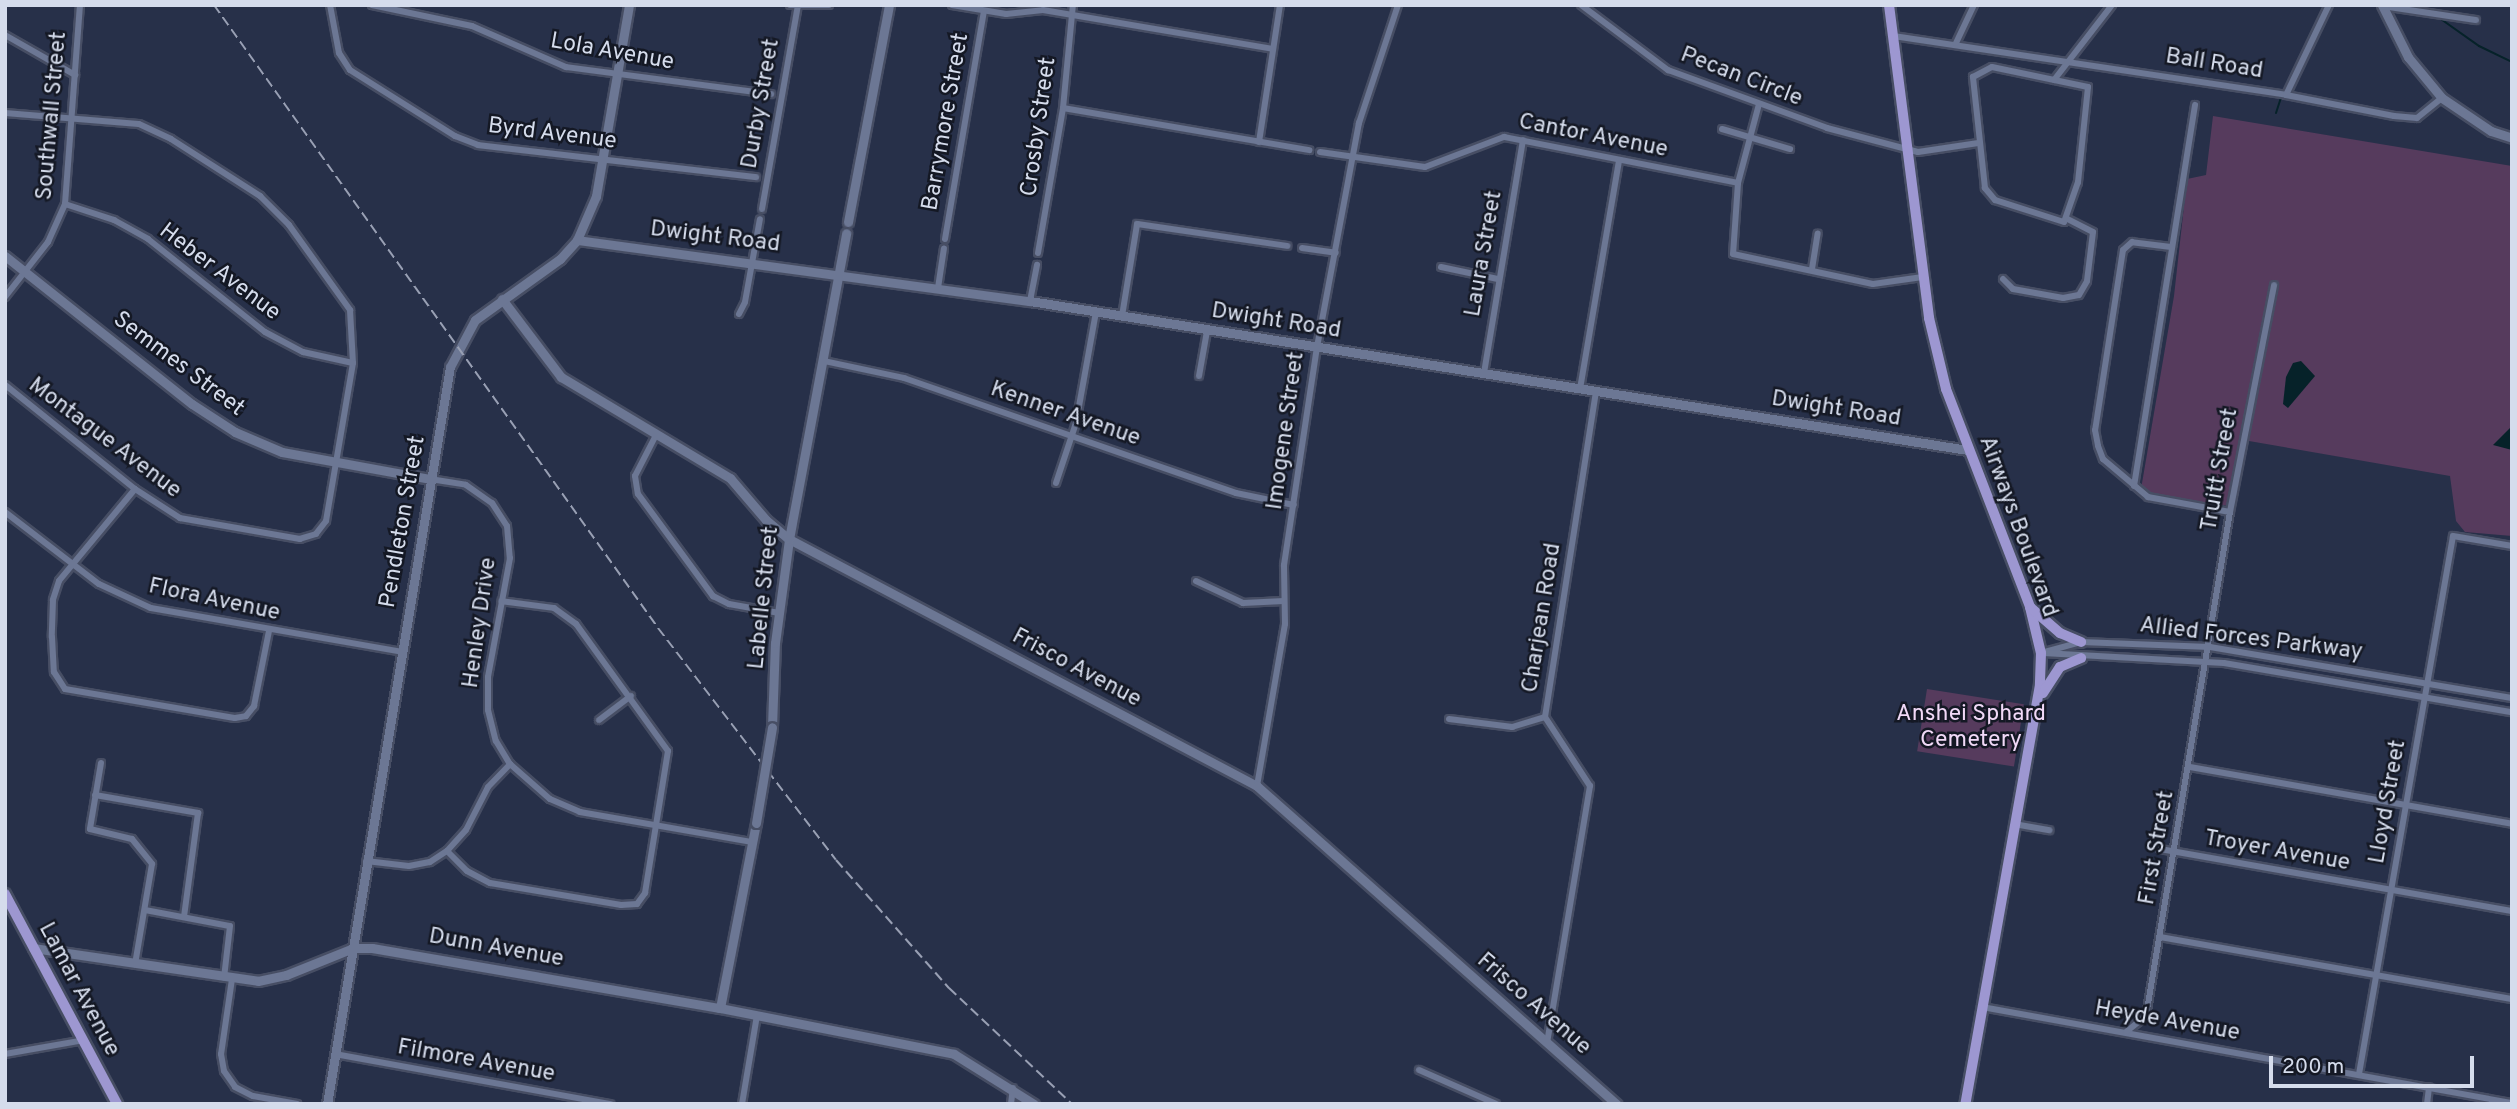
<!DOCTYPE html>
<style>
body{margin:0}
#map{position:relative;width:2517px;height:1109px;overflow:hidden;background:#273049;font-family:Overpass,sans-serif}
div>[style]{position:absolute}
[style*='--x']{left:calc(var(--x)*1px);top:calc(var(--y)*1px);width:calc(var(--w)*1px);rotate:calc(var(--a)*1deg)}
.green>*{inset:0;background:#563b5d;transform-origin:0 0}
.water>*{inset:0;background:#062229}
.stream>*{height:2px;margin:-1px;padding:0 1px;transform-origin:1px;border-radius:1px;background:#062229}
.roads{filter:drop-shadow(2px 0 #474e64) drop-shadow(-2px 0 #474e64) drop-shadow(0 2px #474e64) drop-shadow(0 -2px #474e64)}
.street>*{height:6px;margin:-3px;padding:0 3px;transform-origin:3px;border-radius:3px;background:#6c7794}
.secondary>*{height:9px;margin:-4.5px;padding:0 4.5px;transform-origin:4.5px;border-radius:4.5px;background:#6c7794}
.primary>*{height:10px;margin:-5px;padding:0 5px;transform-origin:5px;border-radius:5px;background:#9d97d1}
.rail>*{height:2px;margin-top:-1px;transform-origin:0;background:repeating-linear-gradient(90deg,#99a0b4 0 10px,transparent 0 15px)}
.bridges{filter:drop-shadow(2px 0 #474e64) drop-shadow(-2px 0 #474e64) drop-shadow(0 2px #474e64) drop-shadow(0 -2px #474e64)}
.secondary-bridge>*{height:9px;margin:-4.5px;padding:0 4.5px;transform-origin:4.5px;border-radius:4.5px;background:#6c7794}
span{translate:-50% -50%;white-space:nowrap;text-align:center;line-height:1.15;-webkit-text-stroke:5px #141824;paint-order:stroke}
.street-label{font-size:23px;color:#d5dcec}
.park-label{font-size:23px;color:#f1d9f7}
.frame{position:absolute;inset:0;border:7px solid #d5dcec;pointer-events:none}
.scale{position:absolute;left:2269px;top:1056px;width:205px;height:32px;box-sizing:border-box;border:4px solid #d5dcec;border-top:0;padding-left:9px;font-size:21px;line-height:24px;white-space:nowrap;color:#d5dcec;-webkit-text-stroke:5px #141824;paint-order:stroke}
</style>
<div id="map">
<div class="green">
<i style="clip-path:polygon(2213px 116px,2512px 166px,2512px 536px,2465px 532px,2456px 521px,2450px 476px,2249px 441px,2229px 506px,2150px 495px,2141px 489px,2174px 296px,2187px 179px,2206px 175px)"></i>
<i style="left:1927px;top:689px;width:98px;height:63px;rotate:9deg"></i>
</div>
<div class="water">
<i style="clip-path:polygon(2301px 361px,2315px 376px,2288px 408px,2283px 404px,2286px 377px,2293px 363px)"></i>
<i style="clip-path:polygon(2512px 426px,2512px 450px,2493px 445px)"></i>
</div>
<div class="stream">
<i style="--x:2421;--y:5;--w:9;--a:36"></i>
<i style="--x:2438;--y:17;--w:50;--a:35.3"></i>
<i style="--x:2479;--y:46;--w:37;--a:26"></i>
<i style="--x:2283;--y:92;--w:93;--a:-63.7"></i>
<i style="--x:2276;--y:113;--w:16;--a:-72"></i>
</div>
<div class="roads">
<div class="street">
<i style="--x:330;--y:5;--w:49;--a:79.4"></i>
<i style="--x:339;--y:53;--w:20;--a:57"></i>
<i style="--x:350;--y:70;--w:124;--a:32.2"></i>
<i style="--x:455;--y:136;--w:25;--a:21"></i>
<i style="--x:478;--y:145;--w:280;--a:6.6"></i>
<i style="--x:372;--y:5;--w:102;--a:11.9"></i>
<i style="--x:472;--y:26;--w:103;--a:23.6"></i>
<i style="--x:566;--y:67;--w:207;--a:7.5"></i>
<i style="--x:790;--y:5;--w:39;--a:0"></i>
<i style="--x:952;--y:5;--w:55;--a:9.5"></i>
<i style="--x:1006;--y:14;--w:37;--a:-6"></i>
<i style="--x:1043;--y:10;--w:233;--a:9.6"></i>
<i style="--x:1581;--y:5;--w:109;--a:36.8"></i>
<i style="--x:1668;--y:70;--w:169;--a:20"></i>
<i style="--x:1827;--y:128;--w:94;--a:14.8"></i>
<i style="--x:1918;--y:152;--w:61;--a:-8.5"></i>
<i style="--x:2382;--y:6;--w:95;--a:8.5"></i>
<i style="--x:5;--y:35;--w:81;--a:29.7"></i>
<i style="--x:1893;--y:36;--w:397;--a:8.5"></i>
<i style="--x:2286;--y:95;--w:110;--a:11"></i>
<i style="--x:2394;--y:116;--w:23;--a:5"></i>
<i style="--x:2417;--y:118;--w:32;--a:-39"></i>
<i style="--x:1956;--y:43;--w:42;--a:-64.7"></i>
<i style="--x:1992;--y:67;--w:98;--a:11.8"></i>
<i style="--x:2088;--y:87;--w:96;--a:96"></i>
<i style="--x:2078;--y:182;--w:42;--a:109.3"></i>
<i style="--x:2064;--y:222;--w:72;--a:-162.3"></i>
<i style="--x:1995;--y:200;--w:16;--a:-130"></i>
<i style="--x:1985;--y:188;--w:112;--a:-96.2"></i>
<i style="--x:1973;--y:77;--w:21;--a:-28"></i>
<i style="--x:2054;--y:80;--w:95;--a:-52.3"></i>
<i style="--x:2286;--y:95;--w:100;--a:-64.5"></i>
<i style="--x:1759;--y:104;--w:82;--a:104.9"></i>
<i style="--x:1738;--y:183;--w:71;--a:94"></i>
<i style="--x:1733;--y:254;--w:143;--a:12.1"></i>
<i style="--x:1873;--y:284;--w:50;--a:-8"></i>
<i style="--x:1063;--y:108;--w:250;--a:9.7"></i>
<i style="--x:5;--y:113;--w:134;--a:4.7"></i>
<i style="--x:139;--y:124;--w:35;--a:25"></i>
<i style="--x:171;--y:139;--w:106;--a:32.6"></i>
<i style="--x:260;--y:196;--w:41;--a:45"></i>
<i style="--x:289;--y:225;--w:105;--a:54.3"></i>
<i style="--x:350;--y:310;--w:53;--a:86.8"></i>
<i style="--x:353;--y:363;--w:160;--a:99.7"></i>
<i style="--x:326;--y:521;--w:16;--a:128"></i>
<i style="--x:316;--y:534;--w:17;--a:163"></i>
<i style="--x:300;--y:539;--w:122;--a:-170.1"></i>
<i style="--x:180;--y:518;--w:54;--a:-147.2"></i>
<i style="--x:135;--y:489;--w:166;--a:-141.3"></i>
<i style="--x:1722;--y:129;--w:71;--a:16.4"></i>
<i style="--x:1259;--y:142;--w:139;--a:-81.3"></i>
<i style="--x:1320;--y:152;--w:106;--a:8.1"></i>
<i style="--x:1425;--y:167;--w:85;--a:-20.8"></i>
<i style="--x:1504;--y:137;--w:238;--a:11.1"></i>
<i style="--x:65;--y:204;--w:52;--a:18.1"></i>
<i style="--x:114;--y:220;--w:39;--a:29"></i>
<i style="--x:148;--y:239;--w:149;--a:38.5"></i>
<i style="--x:265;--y:332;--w:43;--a:27.8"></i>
<i style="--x:303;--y:352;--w:51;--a:12.4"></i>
<i style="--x:762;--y:209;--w:207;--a:-80"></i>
<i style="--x:945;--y:239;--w:231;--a:-80.3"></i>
<i style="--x:2171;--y:247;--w:39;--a:-173"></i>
<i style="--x:2132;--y:242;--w:12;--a:138"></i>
<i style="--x:2123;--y:250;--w:182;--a:98.8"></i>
<i style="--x:2095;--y:430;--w:16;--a:79"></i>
<i style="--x:2098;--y:446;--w:14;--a:69"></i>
<i style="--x:2103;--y:459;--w:59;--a:40.2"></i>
<i style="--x:2148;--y:497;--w:83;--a:10.4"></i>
<i style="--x:1302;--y:248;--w:34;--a:8"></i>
<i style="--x:1038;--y:253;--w:147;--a:-80.2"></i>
<i style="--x:1063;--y:108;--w:103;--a:-84.5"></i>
<i style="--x:1441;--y:267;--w:58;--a:11.9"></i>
<i style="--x:1812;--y:269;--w:36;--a:-81"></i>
<i style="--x:2003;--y:279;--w:14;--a:45"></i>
<i style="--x:2013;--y:289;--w:51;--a:10.2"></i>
<i style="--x:2063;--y:298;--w:16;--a:-11"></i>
<i style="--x:2079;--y:295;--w:16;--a:-60"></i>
<i style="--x:2087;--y:281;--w:49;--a:-83"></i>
<i style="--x:2093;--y:232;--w:30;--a:-153"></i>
<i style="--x:938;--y:288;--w:40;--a:-81.5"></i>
<i style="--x:5;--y:297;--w:70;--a:-52"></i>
<i style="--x:48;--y:242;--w:42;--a:-65.9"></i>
<i style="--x:65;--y:204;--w:200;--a:-85.7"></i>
<i style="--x:1030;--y:301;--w:37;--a:-79"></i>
<i style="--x:739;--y:314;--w:13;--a:-63"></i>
<i style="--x:745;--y:302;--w:84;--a:-79.8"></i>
<i style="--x:1122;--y:316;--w:93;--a:-80.7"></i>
<i style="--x:1137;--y:224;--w:152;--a:8.3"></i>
<i style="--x:824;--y:361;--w:82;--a:12"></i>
<i style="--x:904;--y:378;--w:351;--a:19.1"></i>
<i style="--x:1236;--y:493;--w:59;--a:11.7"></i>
<i style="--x:1484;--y:373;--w:236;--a:-80.5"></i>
<i style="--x:1199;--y:376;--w:46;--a:-79.9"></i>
<i style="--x:1580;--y:389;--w:232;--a:-80.3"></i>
<i style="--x:656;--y:435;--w:46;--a:117.1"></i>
<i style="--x:635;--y:476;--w:18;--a:81"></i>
<i style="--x:638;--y:494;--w:127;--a:53.7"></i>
<i style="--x:713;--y:596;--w:18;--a:27"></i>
<i style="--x:729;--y:604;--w:51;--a:10.2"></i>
<i style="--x:430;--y:479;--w:36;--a:9"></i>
<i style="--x:466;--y:485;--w:32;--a:35"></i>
<i style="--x:492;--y:503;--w:27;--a:57"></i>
<i style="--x:507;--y:526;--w:32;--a:85"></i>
<i style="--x:510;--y:558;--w:121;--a:100.5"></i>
<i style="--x:488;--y:677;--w:33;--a:90"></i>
<i style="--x:488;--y:710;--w:32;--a:76"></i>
<i style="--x:496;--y:741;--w:27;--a:59"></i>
<i style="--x:510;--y:764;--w:53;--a:41.2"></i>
<i style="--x:550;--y:799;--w:33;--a:23"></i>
<i style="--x:580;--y:812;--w:175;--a:9.9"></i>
<i style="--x:1056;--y:483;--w:63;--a:-71.6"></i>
<i style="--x:1076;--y:423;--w:113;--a:-79.8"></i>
<i style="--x:2134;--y:486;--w:386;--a:-80.9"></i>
<i style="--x:135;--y:489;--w:119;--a:129.6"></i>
<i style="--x:59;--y:581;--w:20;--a:108"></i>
<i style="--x:53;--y:600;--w:37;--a:92"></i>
<i style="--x:52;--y:637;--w:35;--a:87"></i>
<i style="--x:54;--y:672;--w:20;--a:57"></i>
<i style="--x:65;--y:689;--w:172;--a:9.7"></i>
<i style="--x:235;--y:718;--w:11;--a:-10"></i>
<i style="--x:246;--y:716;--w:13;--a:-51"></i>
<i style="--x:254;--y:706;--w:76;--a:-78.7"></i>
<i style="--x:5;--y:512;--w:118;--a:37.5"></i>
<i style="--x:99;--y:584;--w:57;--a:24.8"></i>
<i style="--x:151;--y:608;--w:255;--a:9.9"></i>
<i style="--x:1196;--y:581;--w:52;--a:25.1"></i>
<i style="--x:1243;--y:603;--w:41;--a:-2.8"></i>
<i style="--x:2041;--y:653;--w:41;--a:-15.4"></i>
<i style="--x:2081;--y:642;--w:129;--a:2.2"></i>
<i style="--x:2210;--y:647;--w:306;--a:9.6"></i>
<i style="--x:2043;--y:653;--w:181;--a:3.2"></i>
<i style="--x:2224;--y:663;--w:292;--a:9.7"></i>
<i style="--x:1449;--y:719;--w:64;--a:7.2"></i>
<i style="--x:1512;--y:727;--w:34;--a:-17"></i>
<i style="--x:599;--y:720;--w:40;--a:-37"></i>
<i style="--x:101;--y:763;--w:67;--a:99.5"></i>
<i style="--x:90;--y:829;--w:43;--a:13.4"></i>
<i style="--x:132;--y:839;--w:32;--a:51"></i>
<i style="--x:152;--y:864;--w:102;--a:99.6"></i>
<i style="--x:2190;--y:767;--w:327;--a:10"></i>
<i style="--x:1257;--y:786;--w:164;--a:-80.2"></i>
<i style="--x:1285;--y:624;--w:59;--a:-91"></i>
<i style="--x:1284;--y:565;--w:220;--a:-81.4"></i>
<i style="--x:1317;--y:347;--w:228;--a:-79.4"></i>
<i style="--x:1359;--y:123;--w:124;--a:-71.7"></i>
<i style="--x:95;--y:795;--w:105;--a:9.9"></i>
<i style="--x:198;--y:813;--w:105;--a:97.7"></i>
<i style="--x:2014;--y:824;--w:36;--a:10"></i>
<i style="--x:2160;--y:849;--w:357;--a:10"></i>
<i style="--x:447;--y:851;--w:28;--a:45"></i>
<i style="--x:467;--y:871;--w:26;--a:28"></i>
<i style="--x:490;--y:883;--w:133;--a:9.5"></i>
<i style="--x:621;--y:905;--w:16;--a:-4"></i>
<i style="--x:637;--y:904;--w:14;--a:-54"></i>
<i style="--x:645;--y:893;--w:144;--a:-80.8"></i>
<i style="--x:668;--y:751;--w:157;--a:-125.9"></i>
<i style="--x:576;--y:624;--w:27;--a:-144"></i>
<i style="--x:554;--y:608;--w:53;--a:-172.5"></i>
<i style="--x:366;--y:861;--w:43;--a:6.6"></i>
<i style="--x:409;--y:866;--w:21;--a:-11"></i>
<i style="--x:430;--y:862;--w:20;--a:-33"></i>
<i style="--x:447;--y:851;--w:28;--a:-48"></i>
<i style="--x:466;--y:830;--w:48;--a:-62.9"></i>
<i style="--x:488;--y:787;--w:32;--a:-46"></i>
<i style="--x:145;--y:910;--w:86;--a:10.7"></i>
<i style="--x:230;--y:926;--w:52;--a:96.6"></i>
<i style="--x:2160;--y:937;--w:357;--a:10"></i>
<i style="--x:232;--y:979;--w:76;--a:98.3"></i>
<i style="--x:221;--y:1054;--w:17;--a:80"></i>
<i style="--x:224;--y:1071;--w:19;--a:55"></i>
<i style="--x:235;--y:1087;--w:20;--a:27"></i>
<i style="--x:253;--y:1096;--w:45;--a:10.3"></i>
<i style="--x:1982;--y:1007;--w:539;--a:10.27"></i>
<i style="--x:2126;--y:1032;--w:26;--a:-39"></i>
<i style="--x:2146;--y:1016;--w:511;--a:-80.54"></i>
<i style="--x:2230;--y:512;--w:231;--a:-79"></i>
<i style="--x:1547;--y:1043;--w:261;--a:-80.5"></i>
<i style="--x:1590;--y:786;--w:82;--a:-123.1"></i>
<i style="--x:1545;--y:717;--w:330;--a:-81.1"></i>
<i style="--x:5;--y:1054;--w:80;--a:-10"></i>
<i style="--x:335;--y:1054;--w:280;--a:10.3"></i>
<i style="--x:1419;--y:1070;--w:84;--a:23.8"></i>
<i style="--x:2359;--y:1074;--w:546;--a:-80.09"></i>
<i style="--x:2453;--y:536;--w:60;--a:9.6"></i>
<i style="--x:742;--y:1104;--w:90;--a:-80.4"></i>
<i style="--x:1011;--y:1104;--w:16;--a:-83"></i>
<i style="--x:2427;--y:1104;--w:17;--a:-83"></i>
</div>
<div class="secondary">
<i style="--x:2382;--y:5;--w:58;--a:63.4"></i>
<i style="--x:2408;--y:57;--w:53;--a:50.3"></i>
<i style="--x:2442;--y:98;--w:59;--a:34"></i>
<i style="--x:2491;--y:131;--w:22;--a:18"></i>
<i style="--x:848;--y:222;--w:221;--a:-79.3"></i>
<i style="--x:577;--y:240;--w:457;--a:7.7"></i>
<i style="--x:1030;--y:301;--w:950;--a:9.03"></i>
<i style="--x:5;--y:256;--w:238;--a:38.4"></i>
<i style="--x:192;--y:404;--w:51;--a:33.1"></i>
<i style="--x:235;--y:432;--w:51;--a:23.1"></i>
<i style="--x:282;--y:452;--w:150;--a:10.3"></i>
<i style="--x:502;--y:299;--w:98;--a:52.9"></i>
<i style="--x:561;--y:377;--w:197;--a:30.9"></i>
<i style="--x:730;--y:478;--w:55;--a:49.4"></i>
<i style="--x:766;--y:520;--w:30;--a:40"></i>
<i style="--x:789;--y:539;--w:529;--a:27.82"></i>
<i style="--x:1257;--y:786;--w:480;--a:41.5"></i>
<i style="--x:772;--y:727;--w:84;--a:-88"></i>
<i style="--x:775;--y:643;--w:105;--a:-82.3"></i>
<i style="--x:789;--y:539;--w:311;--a:-79.4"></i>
<i style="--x:33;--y:948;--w:227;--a:8.3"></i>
<i style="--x:258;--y:981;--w:29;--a:-12"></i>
<i style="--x:286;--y:975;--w:72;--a:-21.9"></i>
<i style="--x:353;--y:948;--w:19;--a:0"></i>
<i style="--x:372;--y:948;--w:353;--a:9.8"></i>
<i style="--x:720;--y:1008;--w:238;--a:11.1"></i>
<i style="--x:954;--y:1054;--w:94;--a:32"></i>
<i style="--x:720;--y:1008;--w:188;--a:-79"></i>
<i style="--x:327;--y:1104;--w:747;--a:-80.53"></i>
<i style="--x:450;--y:367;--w:53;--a:-62"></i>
<i style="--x:475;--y:320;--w:105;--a:-35.7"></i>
<i style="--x:560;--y:259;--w:25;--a:-48"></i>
<i style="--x:577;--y:240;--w:48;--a:-66.6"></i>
<i style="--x:596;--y:196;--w:194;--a:-80.2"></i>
</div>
<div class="primary">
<i style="--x:1889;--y:5;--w:316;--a:82.7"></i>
<i style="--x:1929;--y:318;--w:73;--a:76.5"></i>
<i style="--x:1946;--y:389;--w:234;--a:68.9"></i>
<i style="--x:2030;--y:607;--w:47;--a:76.6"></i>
<i style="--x:2041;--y:653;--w:32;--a:92"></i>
<i style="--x:2040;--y:685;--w:426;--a:100.1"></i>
<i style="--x:2030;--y:607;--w:40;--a:41"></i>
<i style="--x:2060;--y:633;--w:23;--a:23"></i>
<i style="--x:2043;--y:693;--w:31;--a:-57"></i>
<i style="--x:2060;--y:667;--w:23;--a:-23"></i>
<i style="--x:5;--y:894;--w:238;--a:61.9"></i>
</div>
</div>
<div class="rail">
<i style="--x:214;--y:5;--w:765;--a:54.52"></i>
<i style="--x:658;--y:628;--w:292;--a:52.5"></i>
<i style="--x:836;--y:860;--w:171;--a:48.6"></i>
<i style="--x:949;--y:988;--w:169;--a:43.3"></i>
</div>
<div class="bridges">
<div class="secondary-bridge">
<i style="--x:756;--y:823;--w:97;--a:-80.5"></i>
</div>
</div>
<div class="street-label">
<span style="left:612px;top:53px;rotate:10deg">Lola Avenue</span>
<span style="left:2214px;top:65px;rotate:9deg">Ball Road</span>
<span style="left:1741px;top:78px;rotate:21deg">Pecan Circle</span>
<span style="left:762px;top:104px;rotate:-80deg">Durby Street</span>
<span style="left:53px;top:116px;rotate:-85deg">Southwall Street</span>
<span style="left:947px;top:122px;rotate:-80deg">Barrymore Street</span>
<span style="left:1040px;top:127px;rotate:-82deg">Crosby Street</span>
<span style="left:552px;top:135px;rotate:7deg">Byrd Avenue</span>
<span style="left:1593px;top:137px;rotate:11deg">Cantor Avenue</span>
<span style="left:715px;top:238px;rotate:7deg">Dwight Road</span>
<span style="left:1485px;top:254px;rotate:-80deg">Laura Street</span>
<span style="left:219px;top:273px;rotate:37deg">Heber Avenue</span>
<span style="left:1276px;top:322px;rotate:9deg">Dwight Road</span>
<span style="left:178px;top:365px;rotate:37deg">Semmes Street</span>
<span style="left:1836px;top:410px;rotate:9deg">Dwight Road</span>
<span style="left:1065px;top:415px;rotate:19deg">Kenner Avenue</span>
<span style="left:1287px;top:431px;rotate:-82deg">Imogene Street</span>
<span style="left:104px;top:439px;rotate:37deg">Montague Avenue</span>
<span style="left:2221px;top:470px;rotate:-80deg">Truitt Street</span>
<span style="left:404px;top:522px;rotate:-80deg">Pendleton Street</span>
<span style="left:2017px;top:527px;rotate:70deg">Airways Boulevard</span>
<span style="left:765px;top:598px;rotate:-84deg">Labelle Street</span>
<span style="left:214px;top:601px;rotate:12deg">Flora Avenue</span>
<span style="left:1543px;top:618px;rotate:-81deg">Charjean Road</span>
<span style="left:481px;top:623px;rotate:-82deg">Henley Drive</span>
<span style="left:2251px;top:640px;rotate:7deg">Allied Forces Parkway</span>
<span style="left:1076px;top:669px;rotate:28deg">Frisco Avenue</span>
<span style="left:2389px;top:802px;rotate:-80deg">Lloyd Street</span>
<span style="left:2158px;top:848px;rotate:-80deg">First Street</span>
<span style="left:2277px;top:852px;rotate:10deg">Troyer Avenue</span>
<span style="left:496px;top:949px;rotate:10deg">Dunn Avenue</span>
<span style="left:78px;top:990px;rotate:62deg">Lamar Avenue</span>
<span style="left:1533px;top:1005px;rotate:41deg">Frisco Avenue</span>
<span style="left:2167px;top:1022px;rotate:10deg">Heyde Avenue</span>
<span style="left:476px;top:1062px;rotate:10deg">Filmore Avenue</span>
</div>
<div class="park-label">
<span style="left:1971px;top:728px">Anshei Sphard<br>Cemetery</span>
</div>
<div class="frame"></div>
<div class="scale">200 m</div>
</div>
